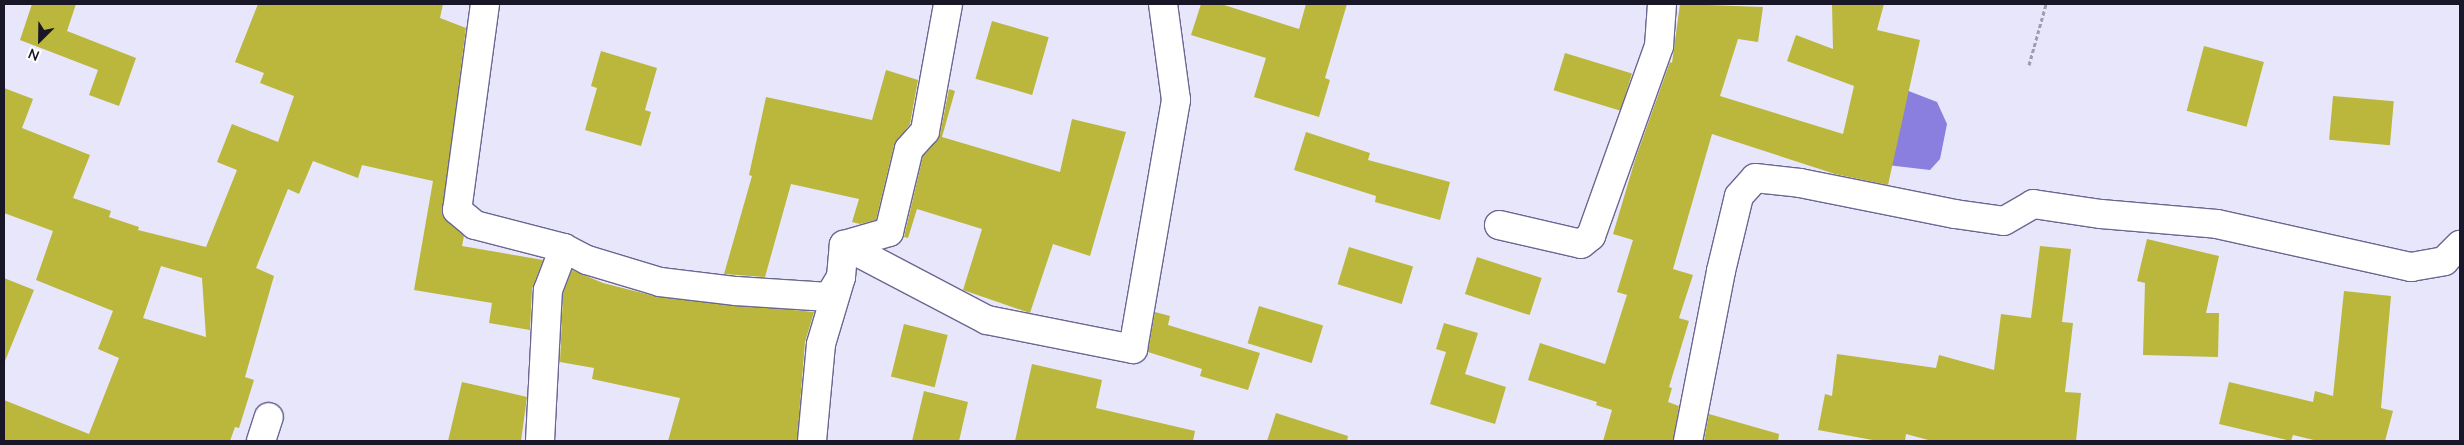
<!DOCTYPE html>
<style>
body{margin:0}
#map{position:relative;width:2464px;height:445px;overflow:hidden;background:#e7e6fa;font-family:"Nunito Sans",sans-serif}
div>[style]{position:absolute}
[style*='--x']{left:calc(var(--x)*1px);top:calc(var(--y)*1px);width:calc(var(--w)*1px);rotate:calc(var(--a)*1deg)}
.water>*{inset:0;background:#8a7ede}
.building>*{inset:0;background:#bab73c;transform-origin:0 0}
.path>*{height:3px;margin-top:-1.5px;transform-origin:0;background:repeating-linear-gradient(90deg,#9e9db0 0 4px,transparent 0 6.5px)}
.roads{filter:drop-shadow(1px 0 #6a6691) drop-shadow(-1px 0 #6a6691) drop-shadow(0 1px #6a6691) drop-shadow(0 -1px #6a6691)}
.street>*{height:28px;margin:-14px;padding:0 14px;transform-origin:14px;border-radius:14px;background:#fff}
span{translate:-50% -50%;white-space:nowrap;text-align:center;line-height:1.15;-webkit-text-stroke:5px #fff;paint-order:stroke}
.frame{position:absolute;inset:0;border:5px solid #181627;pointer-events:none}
.north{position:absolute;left:15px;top:15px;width:50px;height:50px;-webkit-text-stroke:4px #fff;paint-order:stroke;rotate:203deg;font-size:14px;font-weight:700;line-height:20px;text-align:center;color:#181627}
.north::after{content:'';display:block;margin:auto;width:18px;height:22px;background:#181627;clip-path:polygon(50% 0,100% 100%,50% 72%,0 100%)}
</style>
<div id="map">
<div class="water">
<i style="clip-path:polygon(1906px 90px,1937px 102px,1947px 124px,1940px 159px,1930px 170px,1887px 165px)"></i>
</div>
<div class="building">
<i style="clip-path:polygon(32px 4px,76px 4px,67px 31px,136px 58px,119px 106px,89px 95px,98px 70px,20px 40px)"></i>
<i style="clip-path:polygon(evenodd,258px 4px,443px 4px,440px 18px,466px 28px,442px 215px,464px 236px,462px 246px,543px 260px,532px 289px,530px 330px,489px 323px,492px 303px,414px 290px,433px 181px,362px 165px,358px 178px,313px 161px,299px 194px,288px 189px,256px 268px,274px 276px,245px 377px,254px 380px,239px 428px,235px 427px,230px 441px,4px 441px,4px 400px,89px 434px,119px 358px,98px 349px,113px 311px,36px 280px,53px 231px,4px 213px,4px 88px,33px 99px,22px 128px,90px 155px,73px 198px,111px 211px,109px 217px,139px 227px,138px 230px,206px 247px,237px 170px,217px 162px,232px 124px,278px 142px,294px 96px,260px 83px,264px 73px,235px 62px,258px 4px,161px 266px,202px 278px,206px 337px,143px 318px,161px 266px)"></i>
<i style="clip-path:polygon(1201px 4px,1221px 4px,1299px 29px,1306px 4px,1347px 4px,1325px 78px,1330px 80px,1319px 117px,1254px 97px,1266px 58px,1191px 35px)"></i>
<i style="clip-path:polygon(1680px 4px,1763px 7px,1758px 42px,1738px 39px,1720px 96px,1843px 134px,1854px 86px,1787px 61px,1796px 35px,1833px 49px,1832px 4px,1884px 4px,1877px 30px,1920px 40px,1888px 185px,1835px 174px,1712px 134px,1673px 269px,1693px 275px,1679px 318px,1689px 321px,1669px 387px,1672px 388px,1668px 402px,1679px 406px,1673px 441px,1603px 441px,1612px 410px,1596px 405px,1597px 402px,1528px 380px,1540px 343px,1605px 364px,1627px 295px,1617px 292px,1633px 240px,1613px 234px,1635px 160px,1670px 62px,1672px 63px)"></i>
<i style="left:992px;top:21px;width:59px;height:60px;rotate:16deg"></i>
<i style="left:2204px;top:46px;width:62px;height:67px;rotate:15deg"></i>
<i style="clip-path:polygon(601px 51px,657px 68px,645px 110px,651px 112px,641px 146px,585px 130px,597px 88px,591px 86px)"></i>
<i style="left:1565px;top:53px;width:70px;height:39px;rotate:17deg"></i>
<i style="clip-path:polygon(886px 70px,918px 80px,910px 124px,894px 145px,876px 220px,860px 224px,852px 222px,859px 199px,791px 184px,765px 277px,724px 274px,752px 176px,749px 175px,766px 97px,872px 120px)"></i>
<i style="clip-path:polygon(949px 89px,955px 91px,942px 137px,1060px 172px,1072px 119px,1126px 132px,1090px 256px,1053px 244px,1030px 313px,963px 290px,982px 229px,917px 209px,908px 238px,904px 237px,923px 156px,940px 134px)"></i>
<i style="left:2333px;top:96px;width:61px;height:44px;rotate:5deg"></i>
<i style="clip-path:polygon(1306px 132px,1370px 153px,1368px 160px,1450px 182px,1440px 220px,1375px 202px,1376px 196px,1294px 170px)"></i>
<i style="clip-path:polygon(2147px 239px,2219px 256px,2206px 313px,2219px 313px,2218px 357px,2143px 355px,2145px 283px,2137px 281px)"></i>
<i style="clip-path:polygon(2040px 246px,2071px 249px,2062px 322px,2073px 323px,2065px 392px,2081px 393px,2076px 441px,1932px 441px,1906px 434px,1905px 441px,1878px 441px,1818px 430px,1825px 394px,1832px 396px,1837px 354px,1936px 368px,1939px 355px,1994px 370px,2001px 314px,2031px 318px)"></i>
<i style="left:1349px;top:247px;width:67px;height:39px;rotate:17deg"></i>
<i style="left:1477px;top:257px;width:68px;height:39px;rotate:18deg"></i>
<i style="clip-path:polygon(572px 270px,603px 283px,658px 297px,814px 312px,805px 342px,797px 441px,668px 441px,680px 398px,592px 379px,594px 368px,560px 362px,563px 293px)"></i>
<i style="clip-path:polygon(4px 278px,34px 290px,5px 361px,4px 361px)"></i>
<i style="clip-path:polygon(2344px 291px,2391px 296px,2381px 408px,2393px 411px,2385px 441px,2318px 441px,2293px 435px,2291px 441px,2219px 424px,2229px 382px,2313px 402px,2315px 391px,2333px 396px)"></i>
<i style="left:1259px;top:306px;width:67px;height:39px;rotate:17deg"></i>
<i style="clip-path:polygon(1155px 312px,1170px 316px,1168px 325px,1260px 353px,1248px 390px,1200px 376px,1202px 369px,1148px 352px)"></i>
<i style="clip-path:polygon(1444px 323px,1478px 333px,1465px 374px,1506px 387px,1495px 424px,1430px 404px,1446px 352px,1436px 349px)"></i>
<i style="left:904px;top:324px;width:45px;height:54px;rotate:14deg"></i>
<i style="clip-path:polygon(1032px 364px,1102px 380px,1096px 408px,1195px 431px,1193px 441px,1015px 441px)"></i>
<i style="clip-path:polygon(462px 382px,527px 397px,521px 441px,448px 441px)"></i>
<i style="clip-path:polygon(924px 391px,968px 402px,959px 441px,912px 441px)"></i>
<i style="clip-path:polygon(1276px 413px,1348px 436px,1347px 441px,1267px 441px)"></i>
<i style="clip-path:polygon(1709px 414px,1779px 434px,1778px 441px,1704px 441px)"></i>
</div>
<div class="path">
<i style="--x:2029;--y:65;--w:63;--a:-74.4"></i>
</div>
<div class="roads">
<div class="street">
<i style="--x:485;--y:4;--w:208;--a:97.7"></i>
<i style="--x:457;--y:210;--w:23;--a:40"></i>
<i style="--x:475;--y:225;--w:92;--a:14.5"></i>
<i style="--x:1499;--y:225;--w:84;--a:13"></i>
<i style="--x:1581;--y:244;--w:13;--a:-39"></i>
<i style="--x:1591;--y:236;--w:202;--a:-70.3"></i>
<i style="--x:1659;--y:46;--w:42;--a:-85.9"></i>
<i style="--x:844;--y:245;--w:47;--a:-16.1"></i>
<i style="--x:889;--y:232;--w:85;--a:-76.5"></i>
<i style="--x:909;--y:149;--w:24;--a:-48"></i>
<i style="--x:925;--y:131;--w:129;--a:-79.7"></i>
<i style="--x:261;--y:441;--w:25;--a:-72"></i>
<i style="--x:540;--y:441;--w:151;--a:-87"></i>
<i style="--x:548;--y:290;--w:45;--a:-69.1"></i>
<i style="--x:564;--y:248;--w:26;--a:28"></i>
<i style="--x:587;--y:260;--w:76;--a:16.8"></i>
<i style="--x:660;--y:282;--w:77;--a:6.8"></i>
<i style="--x:736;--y:291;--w:93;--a:3.7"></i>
<i style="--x:829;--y:297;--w:23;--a:-59"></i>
<i style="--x:812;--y:441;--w:97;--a:-84.7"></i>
<i style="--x:821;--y:344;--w:70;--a:-73.4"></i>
<i style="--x:841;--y:277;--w:32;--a:-85"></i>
<i style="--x:844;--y:245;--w:161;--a:27.7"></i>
<i style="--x:987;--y:320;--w:149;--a:11.2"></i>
<i style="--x:1133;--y:349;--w:253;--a:-80.2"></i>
<i style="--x:1176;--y:100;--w:97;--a:-97.7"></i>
<i style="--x:1688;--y:441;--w:173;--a:-79"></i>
<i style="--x:1721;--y:271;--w:77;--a:-76.5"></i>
<i style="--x:1739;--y:196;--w:24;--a:-48"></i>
<i style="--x:1755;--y:178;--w:45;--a:6.3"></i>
<i style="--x:1800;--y:183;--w:158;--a:11.3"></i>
<i style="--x:1955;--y:214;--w:49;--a:8.1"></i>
<i style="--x:2004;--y:221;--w:34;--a:-30"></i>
<i style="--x:2033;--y:204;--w:69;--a:8.4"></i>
<i style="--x:2101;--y:214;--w:116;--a:4.9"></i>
<i style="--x:2217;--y:224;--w:199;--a:12.5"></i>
<i style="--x:2411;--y:267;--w:34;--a:-10"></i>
<i style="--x:2444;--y:261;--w:23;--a:-45"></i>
</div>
</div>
<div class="frame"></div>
<div class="north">N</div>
</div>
